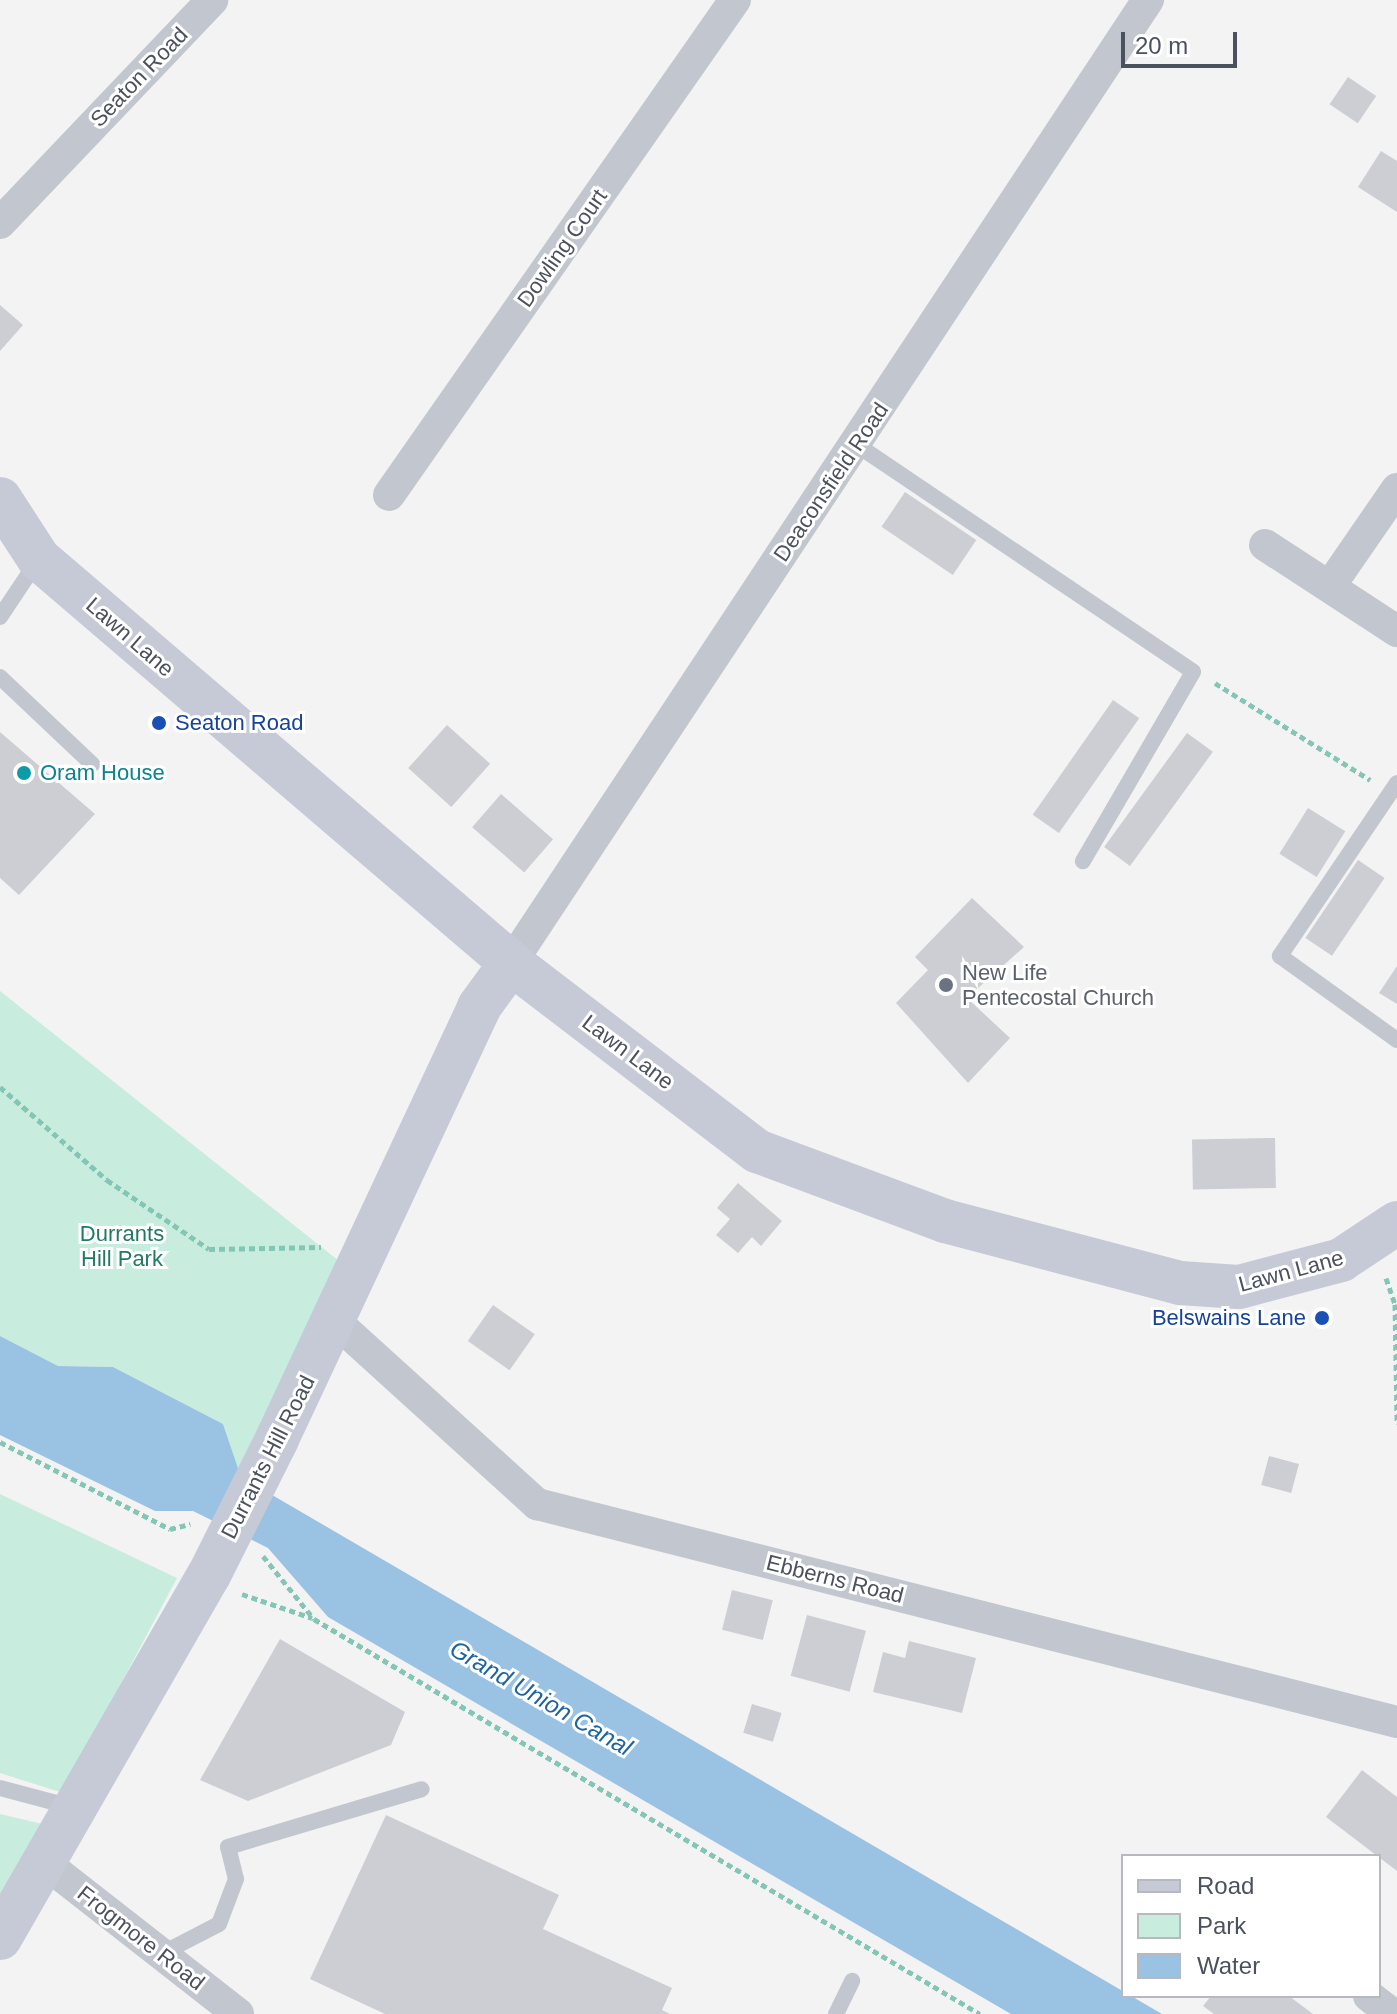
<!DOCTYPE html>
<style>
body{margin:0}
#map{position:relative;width:1397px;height:2014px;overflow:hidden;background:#f4f3f3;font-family:Arial,sans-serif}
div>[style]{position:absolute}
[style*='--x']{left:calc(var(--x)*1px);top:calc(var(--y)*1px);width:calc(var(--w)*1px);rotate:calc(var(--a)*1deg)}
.green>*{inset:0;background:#c8ecde}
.water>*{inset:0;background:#9ac2e3}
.building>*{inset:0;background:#cdced4;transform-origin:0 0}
.path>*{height:5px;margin-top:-2.5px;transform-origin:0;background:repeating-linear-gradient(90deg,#83c6b5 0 6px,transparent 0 10px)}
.lane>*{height:16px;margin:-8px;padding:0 8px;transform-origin:8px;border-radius:8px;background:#c2c7cf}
.street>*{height:32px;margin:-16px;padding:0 16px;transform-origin:16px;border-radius:16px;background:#c2c7cf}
.secondary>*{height:44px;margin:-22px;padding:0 22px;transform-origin:22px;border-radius:22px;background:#c6cad6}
.secondary-bridge>*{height:44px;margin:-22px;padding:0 22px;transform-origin:22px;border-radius:22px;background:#c6cad6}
.dots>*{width:22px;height:22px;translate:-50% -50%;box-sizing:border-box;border:4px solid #fff;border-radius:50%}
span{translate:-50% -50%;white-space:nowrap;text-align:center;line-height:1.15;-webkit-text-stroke:6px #fff;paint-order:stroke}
.street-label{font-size:22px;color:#4c515e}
.transit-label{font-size:22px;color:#164399}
.left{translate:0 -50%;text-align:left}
.right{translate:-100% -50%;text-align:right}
.culture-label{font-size:22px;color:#0d838f}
.worship-label{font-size:22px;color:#5b616d}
.park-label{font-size:22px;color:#237963}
.water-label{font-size:24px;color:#1e649f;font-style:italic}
.legend{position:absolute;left:1121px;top:1854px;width:260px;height:144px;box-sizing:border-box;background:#fff;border:2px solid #b7b9bf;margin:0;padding:10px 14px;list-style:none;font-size:24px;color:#4c515e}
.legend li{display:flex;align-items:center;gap:16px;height:40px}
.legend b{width:40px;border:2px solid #b7b9bf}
.scale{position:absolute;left:1121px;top:32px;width:116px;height:36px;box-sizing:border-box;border:4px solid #4c515e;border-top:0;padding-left:10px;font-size:24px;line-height:28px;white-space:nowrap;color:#4c515e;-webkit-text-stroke:6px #fff;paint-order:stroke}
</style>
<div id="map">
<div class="green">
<i style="clip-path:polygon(0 991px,339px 1261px,240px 1474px,223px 1424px,113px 1367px,58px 1366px,0 1336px)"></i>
<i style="clip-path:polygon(0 1494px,177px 1578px,63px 1793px,0 1773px)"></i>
<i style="clip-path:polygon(0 1814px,51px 1826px,0 1928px)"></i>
</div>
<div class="water">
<i style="clip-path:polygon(0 1336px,58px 1366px,113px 1367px,223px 1424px,240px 1474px,267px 1492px,1162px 2014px,1011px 2014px,328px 1617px,268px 1548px,193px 1511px,155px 1511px,0 1435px)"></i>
</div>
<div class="building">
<i style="left:1348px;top:77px;width:34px;height:33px;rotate:34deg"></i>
<i style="clip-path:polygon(1381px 151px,1397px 161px,1397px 212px,1358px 187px)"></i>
<i style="clip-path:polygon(0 305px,23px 325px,0 351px)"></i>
<i style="left:905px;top:492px;width:86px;height:42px;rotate:34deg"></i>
<i style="left:1113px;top:700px;width:32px;height:140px;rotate:35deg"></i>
<i style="left:447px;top:725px;width:58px;height:58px;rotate:42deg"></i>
<i style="clip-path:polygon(0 732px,95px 814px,19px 895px,0 878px)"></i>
<i style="left:1187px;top:733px;width:32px;height:141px;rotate:36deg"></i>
<i style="left:501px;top:794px;width:69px;height:44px;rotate:41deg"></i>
<i style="left:1308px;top:808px;width:44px;height:54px;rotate:32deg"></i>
<i style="left:1358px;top:860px;width:32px;height:94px;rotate:34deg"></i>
<i style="clip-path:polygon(972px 898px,1024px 947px,967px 998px,1010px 1038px,968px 1083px,896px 1003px,928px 970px,915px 957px)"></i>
<i style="clip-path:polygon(1397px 966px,1397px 1004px,1379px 993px)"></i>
<i style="left:1275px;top:1138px;width:50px;height:83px;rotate:89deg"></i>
<i style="clip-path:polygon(738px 1183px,782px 1221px,761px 1246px,752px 1237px,738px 1253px,716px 1235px,730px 1219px,717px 1208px)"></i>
<i style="left:493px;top:1305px;width:51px;height:44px;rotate:35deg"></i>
<i style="left:1269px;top:1456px;width:31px;height:30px;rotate:15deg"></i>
<i style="left:732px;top:1590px;width:42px;height:41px;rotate:14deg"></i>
<i style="left:807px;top:1615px;width:61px;height:63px;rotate:15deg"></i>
<i style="clip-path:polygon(280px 1639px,405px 1712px,391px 1745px,248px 1801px,200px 1780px)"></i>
<i style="clip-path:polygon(909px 1641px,976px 1658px,962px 1713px,873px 1692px,883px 1652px,905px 1658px)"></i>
<i style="left:752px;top:1704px;width:31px;height:30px;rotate:17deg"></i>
<i style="clip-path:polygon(1362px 1770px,1397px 1797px,1397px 1871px,1326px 1817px)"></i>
<i style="clip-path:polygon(386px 1815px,559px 1895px,543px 1929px,672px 1988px,662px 2010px,670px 2014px,385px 2014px,310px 1979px)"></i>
<i style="clip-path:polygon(1211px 1996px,1289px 1996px,1313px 2014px,1214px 2014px,1203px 2006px)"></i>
</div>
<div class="path">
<i style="--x:1215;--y:683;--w:183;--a:32"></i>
<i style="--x:0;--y:1087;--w:142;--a:41"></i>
<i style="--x:107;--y:1180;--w:123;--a:34.1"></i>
<i style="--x:209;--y:1249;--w:112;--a:-1"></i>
<i style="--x:1386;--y:1278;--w:28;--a:71"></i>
<i style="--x:1395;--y:1304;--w:120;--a:89"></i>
<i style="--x:0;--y:1442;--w:191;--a:27.1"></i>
<i style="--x:170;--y:1529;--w:21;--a:-14"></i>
<i style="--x:263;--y:1556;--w:81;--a:51"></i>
<i style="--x:314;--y:1619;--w:774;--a:30.67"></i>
<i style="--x:242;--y:1594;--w:74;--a:18.9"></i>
</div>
<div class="lane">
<i style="--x:857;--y:445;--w:405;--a:34"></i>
<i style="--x:1193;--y:672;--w:219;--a:120.2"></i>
<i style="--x:0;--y:617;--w:69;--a:-56.3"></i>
<i style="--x:0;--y:677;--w:127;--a:43.4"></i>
<i style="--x:1397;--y:783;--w:209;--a:124.1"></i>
<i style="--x:1280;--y:956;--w:144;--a:35.7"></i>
<i style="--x:0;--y:1788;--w:74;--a:14.8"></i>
<i style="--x:161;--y:1954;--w:65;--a:-27.3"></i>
<i style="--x:219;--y:1924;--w:48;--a:-69.3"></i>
<i style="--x:236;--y:1879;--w:33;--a:-104"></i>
<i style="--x:228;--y:1847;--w:202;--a:-16.6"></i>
<i style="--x:836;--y:2014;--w:37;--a:-64"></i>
</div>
<div class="street">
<i style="--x:0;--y:223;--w:308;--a:-46.4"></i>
<i style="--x:389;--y:495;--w:604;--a:-55.05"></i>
<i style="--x:1265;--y:545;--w:158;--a:33.1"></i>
<i style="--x:1330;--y:586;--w:118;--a:-55.4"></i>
<i style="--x:511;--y:963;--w:1155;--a:-56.52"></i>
<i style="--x:335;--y:1321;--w:273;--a:42.2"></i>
<i style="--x:537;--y:1504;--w:887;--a:14.22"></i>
<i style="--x:45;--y:1863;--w:245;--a:38"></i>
<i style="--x:1369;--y:1996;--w:29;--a:38"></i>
</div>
<div class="secondary">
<i style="--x:0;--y:499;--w:72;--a:57"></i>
<i style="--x:39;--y:559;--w:621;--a:40.56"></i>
<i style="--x:511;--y:963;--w:310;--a:37.4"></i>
<i style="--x:757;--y:1151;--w:201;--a:20.4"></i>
<i style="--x:945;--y:1221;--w:243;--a:14.8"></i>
<i style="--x:1180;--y:1283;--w:59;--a:3.9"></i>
<i style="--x:1239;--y:1287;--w:106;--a:-14.8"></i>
<i style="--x:1341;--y:1260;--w:67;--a:-33.5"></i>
<i style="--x:277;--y:1439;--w:477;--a:-64.9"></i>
<i style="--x:479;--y:1007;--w:54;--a:-54"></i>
<i style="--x:0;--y:1938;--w:419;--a:-60.1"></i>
</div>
<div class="secondary-bridge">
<i style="--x:209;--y:1575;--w:152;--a:-63.4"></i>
</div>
<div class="dots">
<i style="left:159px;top:723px;background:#1a4fb4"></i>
<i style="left:24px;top:773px;background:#0f9aa8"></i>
<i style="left:946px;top:985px;background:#6b7280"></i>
<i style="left:1322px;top:1318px;background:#1a4fb4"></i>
</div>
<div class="street-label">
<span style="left:139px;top:77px;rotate:-46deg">Seaton Road</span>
<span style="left:562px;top:248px;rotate:-55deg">Dowling Court</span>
<span style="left:831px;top:482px;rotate:-56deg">Deaconsfield Road</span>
<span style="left:130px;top:637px;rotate:41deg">Lawn Lane</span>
<span style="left:628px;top:1052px;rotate:37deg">Lawn Lane</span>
<span style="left:1291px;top:1271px;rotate:-15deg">Lawn Lane</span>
<span style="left:268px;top:1457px;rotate:-63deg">Durrants Hill Road</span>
<span style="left:835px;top:1579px;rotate:14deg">Ebberns Road</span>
<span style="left:141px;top:1938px;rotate:38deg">Frogmore Road</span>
</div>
<div class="transit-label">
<span class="left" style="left:175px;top:723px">Seaton Road</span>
<span class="right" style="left:1306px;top:1318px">Belswains Lane</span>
</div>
<div class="culture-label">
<span class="left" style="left:40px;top:773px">Oram House</span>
</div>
<div class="worship-label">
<span class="left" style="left:962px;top:985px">New Life<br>Pentecostal Church</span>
</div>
<div class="park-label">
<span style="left:122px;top:1246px">Durrants<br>Hill Park</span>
</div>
<div class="water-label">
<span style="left:541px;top:1698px;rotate:30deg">Grand Union Canal</span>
</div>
<ul class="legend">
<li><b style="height:10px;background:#c6cad6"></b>Road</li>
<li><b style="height:22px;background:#c8ecde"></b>Park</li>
<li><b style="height:22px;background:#9ac2e3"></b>Water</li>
</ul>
<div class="scale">20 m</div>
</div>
